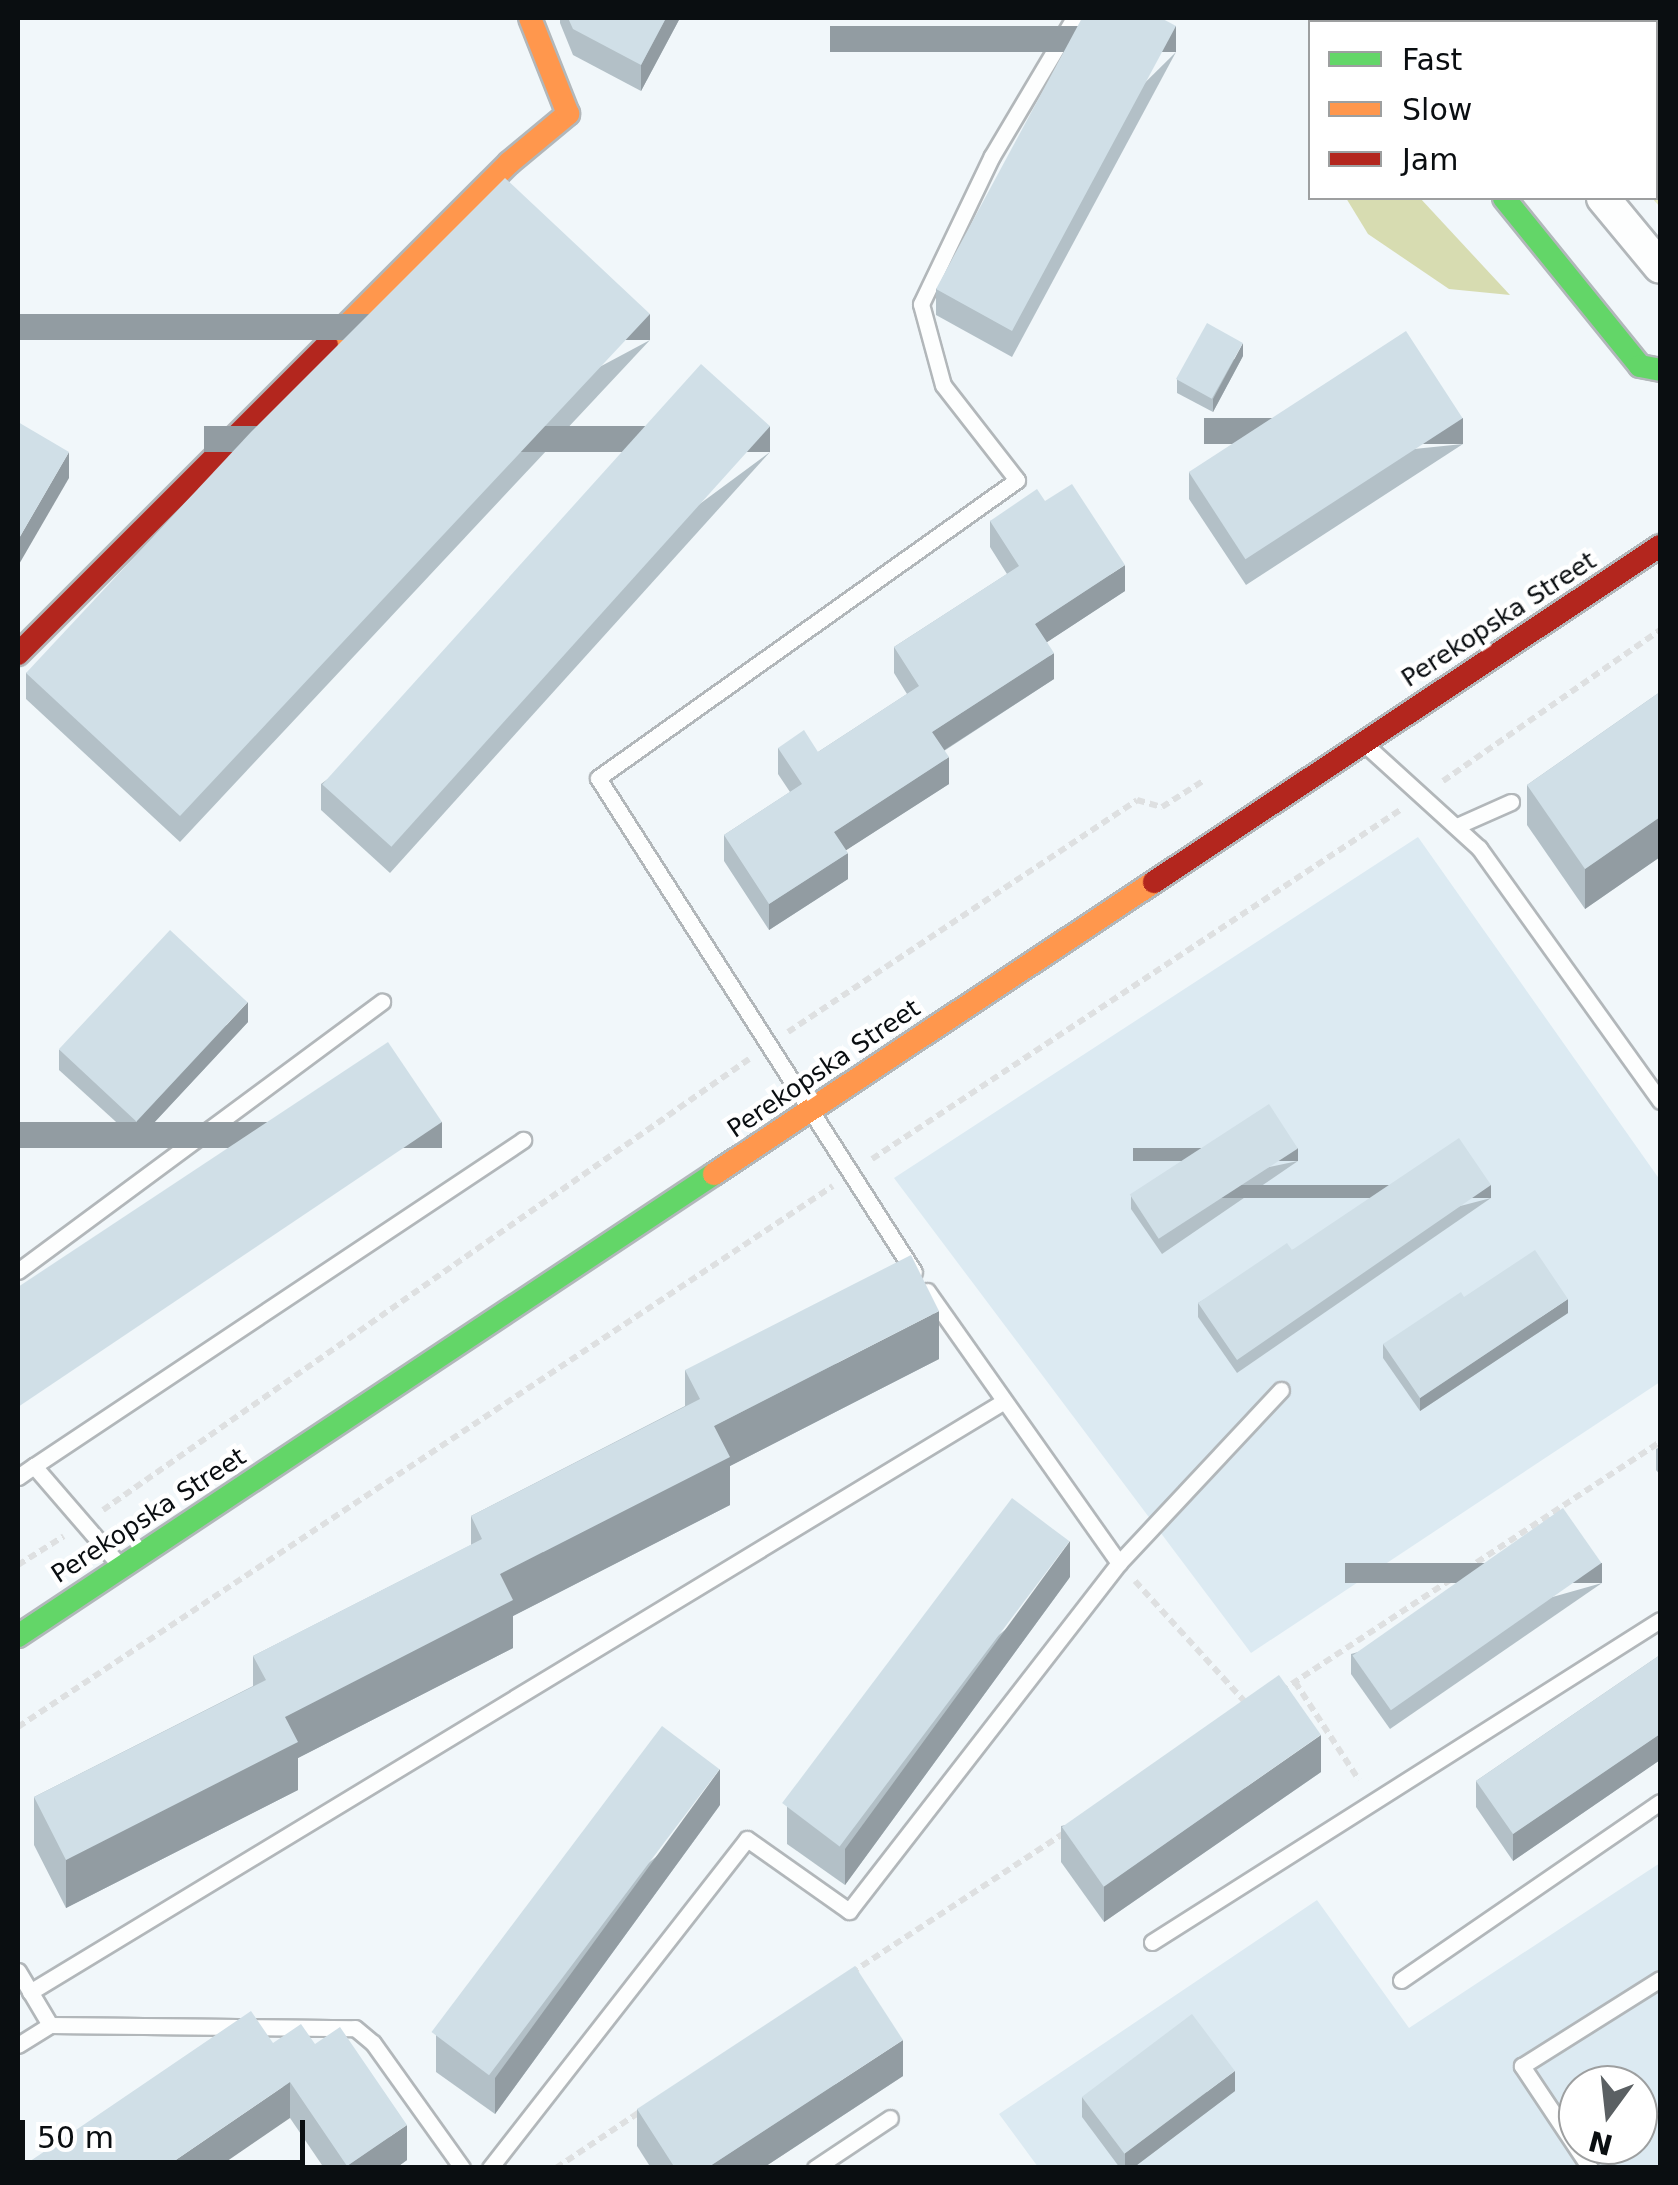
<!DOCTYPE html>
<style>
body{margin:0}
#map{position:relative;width:1678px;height:2185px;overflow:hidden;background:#f1f7fa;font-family:"DejaVu Sans",sans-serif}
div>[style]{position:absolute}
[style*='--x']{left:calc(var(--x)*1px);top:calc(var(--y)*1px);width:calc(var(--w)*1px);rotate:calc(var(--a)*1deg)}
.built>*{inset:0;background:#dceaf2}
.green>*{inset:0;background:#e4e9c4}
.forest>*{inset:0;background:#d7dcb1}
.path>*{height:6px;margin-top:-3px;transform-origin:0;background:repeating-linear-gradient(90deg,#dee0e1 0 8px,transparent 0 13px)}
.roads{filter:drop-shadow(2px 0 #b2b7ba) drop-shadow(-2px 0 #b2b7ba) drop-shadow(0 2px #b2b7ba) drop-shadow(0 -2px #b2b7ba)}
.lane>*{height:15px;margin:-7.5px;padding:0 7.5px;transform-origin:7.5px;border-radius:7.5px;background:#fdfefe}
.street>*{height:32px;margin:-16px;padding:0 16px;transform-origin:16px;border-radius:16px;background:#fdfefe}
.fast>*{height:22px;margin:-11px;padding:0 11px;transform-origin:11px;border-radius:11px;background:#63d668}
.slow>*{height:22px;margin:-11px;padding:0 11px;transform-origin:11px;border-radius:11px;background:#ff974d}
.jam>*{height:22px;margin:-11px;padding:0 11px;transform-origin:11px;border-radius:11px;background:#b3261e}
.wall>*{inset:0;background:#b3c0c7}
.shaded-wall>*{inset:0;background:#929ca2;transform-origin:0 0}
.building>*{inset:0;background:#d0dfe7;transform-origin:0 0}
span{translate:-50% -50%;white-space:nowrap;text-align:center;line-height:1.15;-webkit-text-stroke:9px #fff;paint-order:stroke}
.street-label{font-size:25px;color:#0a0e11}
.frame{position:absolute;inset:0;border:20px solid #0a0e11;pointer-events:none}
.legend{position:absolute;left:1308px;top:20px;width:350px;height:180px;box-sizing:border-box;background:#fff;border:2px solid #9d9fa0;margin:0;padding:12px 18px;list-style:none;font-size:30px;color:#0a0e11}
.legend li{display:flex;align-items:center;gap:20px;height:50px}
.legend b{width:50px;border:2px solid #9d9fa0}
.north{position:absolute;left:1558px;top:2065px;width:100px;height:100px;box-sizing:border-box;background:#fff;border:2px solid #9d9fa0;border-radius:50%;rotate:195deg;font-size:28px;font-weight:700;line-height:40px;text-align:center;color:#0a0e11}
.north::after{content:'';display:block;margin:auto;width:35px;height:45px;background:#5b6063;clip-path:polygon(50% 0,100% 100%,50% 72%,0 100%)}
.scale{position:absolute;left:20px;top:2120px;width:285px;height:45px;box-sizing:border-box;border:5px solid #0a0e11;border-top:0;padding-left:12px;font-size:30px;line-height:35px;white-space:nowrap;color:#0a0e11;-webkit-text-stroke:8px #fff;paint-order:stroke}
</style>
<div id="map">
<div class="built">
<i style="clip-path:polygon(1418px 837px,1660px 1180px,1660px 1382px,1251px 1653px,894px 1178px)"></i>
<i style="clip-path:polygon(evenodd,1660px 1863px,1660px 2167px,1038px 2167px,999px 2114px,1317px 1900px,1409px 2028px,1660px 1863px,1578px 2085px,1638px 2085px,1638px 2145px,1578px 2145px,1578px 2085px)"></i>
</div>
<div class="green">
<i style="clip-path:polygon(1502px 18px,1660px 18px,1660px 207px,1652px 198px,1656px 22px)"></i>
</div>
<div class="forest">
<i style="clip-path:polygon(1346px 198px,1420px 198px,1510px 295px,1449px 289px,1368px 234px)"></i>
</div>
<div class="path">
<i style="--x:1483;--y:18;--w:6;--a:45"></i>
<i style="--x:1443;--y:781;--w:264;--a:-34.8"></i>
<i style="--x:788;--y:1032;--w:419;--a:-33.6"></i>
<i style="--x:1137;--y:800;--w:26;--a:16"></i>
<i style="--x:1162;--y:807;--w:49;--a:-32.4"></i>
<i style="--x:872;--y:1159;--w:633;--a:-33.46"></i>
<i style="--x:103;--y:1510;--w:788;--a:-34.92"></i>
<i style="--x:18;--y:1565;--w:54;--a:-32.2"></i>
<i style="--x:1135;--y:1581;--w:168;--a:47.7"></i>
<i style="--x:1295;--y:1682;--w:117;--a:56.9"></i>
<i style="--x:1281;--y:1691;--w:453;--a:-33.3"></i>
<i style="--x:18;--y:1727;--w:978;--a:-33.58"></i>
<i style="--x:851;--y:1973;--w:257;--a:-33.3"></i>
<i style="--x:556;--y:2168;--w:106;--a:-33.8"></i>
</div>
<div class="roads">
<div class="lane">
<i style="--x:1369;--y:748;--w:149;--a:42.3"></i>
<i style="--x:1479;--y:848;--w:311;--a:54.4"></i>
<i style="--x:1459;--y:825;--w:57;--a:-23.9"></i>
<i style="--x:18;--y:1271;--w:453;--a:-36.5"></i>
<i style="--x:914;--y:1272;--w:586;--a:-122.61"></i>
<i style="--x:598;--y:778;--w:514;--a:-35.42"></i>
<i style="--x:1017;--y:480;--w:120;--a:-127.9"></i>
<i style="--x:943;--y:385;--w:84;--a:-105.2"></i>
<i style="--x:921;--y:304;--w:164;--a:-64.4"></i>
<i style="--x:992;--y:156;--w:161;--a:-59.3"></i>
<i style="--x:34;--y:1466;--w:588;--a:-33.69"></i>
<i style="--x:18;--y:1477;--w:19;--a:-35"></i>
<i style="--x:34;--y:1466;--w:125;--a:49.2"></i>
<i style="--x:1119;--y:1563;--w:237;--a:-46.9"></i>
<i style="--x:1152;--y:1942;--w:601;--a:-32.37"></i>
<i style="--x:18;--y:1971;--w:63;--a:59.3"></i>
<i style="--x:1401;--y:1980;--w:314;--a:-34.5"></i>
<i style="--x:30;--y:1992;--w:1136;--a:-31.24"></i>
<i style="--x:18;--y:2045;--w:38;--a:-32"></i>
<i style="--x:50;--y:2025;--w:305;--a:0.6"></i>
<i style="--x:355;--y:2028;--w:23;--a:40"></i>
<i style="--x:373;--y:2043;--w:153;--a:54.5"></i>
<i style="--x:490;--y:2168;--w:417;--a:-52"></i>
<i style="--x:747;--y:1839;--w:125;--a:35.2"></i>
<i style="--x:849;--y:1911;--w:440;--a:-52.2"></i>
<i style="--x:1119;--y:1563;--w:333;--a:-125.2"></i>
<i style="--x:815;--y:2168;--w:90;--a:-33.7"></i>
<i style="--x:1590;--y:2168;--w:123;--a:-123.7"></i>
<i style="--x:1522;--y:2066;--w:163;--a:-32.2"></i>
</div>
<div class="street">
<i style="--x:1390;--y:18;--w:7;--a:34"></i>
<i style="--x:1603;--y:198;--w:89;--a:50.4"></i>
</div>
<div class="fast">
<i style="--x:1504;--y:198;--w:216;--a:51"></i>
<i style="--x:1640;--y:366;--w:20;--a:11"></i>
<i style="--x:18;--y:1636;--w:835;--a:-33.58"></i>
</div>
<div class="slow">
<i style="--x:327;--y:345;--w:257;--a:-45"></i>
<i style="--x:509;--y:163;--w:77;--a:-39.7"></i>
<i style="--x:568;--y:114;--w:103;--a:-111.6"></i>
<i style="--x:714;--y:1174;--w:528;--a:-33.57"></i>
</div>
<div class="jam">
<i style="--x:18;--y:654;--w:437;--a:-45"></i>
<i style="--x:1154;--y:882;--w:607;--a:-33.59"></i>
</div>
</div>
<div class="wall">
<i style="clip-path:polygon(560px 18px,680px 18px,641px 91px,573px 55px,560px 23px)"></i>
<i style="clip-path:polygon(1176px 52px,1012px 357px,936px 315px,936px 289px)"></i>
<i style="clip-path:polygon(650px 340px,180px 842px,26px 699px,26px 673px)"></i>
<i style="clip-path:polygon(1243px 356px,1213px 412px,1177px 393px,1177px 379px)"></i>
<i style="clip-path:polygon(1463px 444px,1246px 585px,1189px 499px,1189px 472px)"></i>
<i style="clip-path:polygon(770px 452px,390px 873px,321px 810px,321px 784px)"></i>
<i style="clip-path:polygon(1045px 501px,1125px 591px,1047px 642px,1054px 679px,944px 751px,949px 784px,846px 850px,848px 879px,769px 930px,724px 861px,724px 835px,790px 792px,778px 774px,778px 748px,818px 752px,907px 694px,894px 673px,894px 647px,1007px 574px,990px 547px,990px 521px)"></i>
<i style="clip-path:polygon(1660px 692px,1660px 857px,1585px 909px,1527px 825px,1527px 785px)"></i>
<i style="clip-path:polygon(248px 1022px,137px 1141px,59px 1070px,59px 1050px)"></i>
<i style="clip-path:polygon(1298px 1161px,1162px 1254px,1131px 1209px,1131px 1196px)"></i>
<i style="clip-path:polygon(1491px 1198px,1237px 1373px,1198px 1317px,1198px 1303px,1292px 1250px)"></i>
<i style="clip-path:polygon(1568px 1313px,1420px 1411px,1383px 1358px,1383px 1344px)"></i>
<i style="clip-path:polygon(939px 1359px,730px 1466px,730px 1505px,513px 1616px,513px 1648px,298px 1758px,298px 1790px,66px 1908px,34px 1845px,34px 1797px,253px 1686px,253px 1656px,471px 1545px,471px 1516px,685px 1406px,685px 1370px)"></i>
<i style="clip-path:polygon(1660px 1447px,1660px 1475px,1656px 1470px,1656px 1449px)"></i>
<i style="clip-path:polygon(1070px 1577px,845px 1885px,787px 1844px,787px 1807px)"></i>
<i style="clip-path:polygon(1602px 1583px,1390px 1729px,1351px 1674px,1351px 1654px)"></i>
<i style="clip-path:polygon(1660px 1655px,1660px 1760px,1513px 1861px,1476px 1807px,1476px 1781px)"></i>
<i style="clip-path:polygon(1321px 1772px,1104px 1922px,1061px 1862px,1061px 1826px)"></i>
<i style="clip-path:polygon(720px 1805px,495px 2114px,436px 2072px,436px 2035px)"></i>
<i style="clip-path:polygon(273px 2043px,315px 2044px,407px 2160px,396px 2168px,324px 2168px,290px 2118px)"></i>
<i style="clip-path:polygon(903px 2076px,763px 2168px,651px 2168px,637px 2146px,637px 2109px)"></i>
<i style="clip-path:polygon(1235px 2091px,1133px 2168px,1120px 2168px,1082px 2117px,1082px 2097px)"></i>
</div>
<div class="shaded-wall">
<i style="clip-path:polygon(666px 18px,680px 18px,641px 91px,641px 65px)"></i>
<i style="left:1176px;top:26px;width:26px;height:346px;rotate:90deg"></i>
<i style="left:650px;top:314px;width:26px;height:688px;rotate:90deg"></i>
<i style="clip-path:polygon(1243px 343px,1243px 356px,1213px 412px,1213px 399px)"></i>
<i style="left:1463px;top:418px;width:26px;height:259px;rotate:90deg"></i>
<i style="left:770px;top:426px;width:26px;height:566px;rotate:90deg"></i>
<i style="clip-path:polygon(69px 452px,69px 478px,18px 566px,18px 540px)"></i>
<i style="clip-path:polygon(1125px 565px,1125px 591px,1035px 650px,1035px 624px)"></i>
<i style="clip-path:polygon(1054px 653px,1054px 679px,932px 758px,932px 732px)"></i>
<i style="clip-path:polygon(949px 757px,949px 784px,834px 858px,834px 832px)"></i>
<i style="clip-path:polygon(1660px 817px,1660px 857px,1585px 909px,1585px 869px)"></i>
<i style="clip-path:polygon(848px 853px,848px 879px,769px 930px,769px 904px)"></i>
<i style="clip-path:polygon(248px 1002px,248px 1022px,137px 1141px,137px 1121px)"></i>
<i style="left:442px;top:1122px;width:26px;height:511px;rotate:90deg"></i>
<i style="left:1298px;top:1148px;width:13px;height:165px;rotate:90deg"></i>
<i style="left:1491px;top:1185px;width:13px;height:308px;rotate:90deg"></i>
<i style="clip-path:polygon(1568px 1299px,1568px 1313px,1420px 1411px,1420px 1398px)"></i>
<i style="clip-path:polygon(939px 1311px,939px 1359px,730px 1466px,730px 1505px,513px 1616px,513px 1648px,298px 1758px,298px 1790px,66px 1908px,66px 1860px,500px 1574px,714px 1426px)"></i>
<i style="clip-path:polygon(1070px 1541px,1070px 1577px,845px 1885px,845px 1849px)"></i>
<i style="left:1602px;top:1563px;width:20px;height:257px;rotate:90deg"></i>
<i style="clip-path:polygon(1660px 1734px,1660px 1760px,1513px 1861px,1513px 1834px)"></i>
<i style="clip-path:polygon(1321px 1735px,1321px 1772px,1104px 1922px,1104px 1886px)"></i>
<i style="clip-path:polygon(720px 1769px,720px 1805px,495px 2114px,495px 2078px)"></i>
<i style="clip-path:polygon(903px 2040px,903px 2076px,763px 2168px,707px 2168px)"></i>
<i style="clip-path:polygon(1235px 2071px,1235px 2091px,1133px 2168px,1125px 2168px,1125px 2153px)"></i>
<i style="clip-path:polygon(290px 2082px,290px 2118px,217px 2168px,164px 2168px)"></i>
<i style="clip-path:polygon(407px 2125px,407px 2160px,396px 2168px,347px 2168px,347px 2166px)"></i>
</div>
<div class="building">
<i style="clip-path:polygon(568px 18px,666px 18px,641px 65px,573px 29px)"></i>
<i style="clip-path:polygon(1082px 18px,1161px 18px,1176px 26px,1012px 331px,936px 289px)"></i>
<i style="clip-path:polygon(505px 178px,650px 314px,180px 816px,26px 673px,251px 432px)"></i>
<i style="left:1207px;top:323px;width:41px;height:64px;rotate:29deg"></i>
<i style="left:1406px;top:331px;width:104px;height:259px;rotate:57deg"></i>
<i style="left:701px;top:364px;width:93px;height:566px;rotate:42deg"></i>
<i style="clip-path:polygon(18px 422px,69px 452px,18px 540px)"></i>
<i style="clip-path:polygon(1072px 484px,1125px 565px,1035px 624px,1054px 653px,932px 732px,949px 757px,834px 832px,848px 853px,769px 904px,724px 835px,802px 784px,778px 748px,804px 730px,818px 752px,919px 686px,894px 647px,1019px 566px,990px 521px,1037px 489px,1045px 501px)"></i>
<i style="clip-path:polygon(1660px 692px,1660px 817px,1585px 869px,1527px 785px)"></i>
<i style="left:170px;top:930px;width:106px;height:163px;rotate:43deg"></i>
<i style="clip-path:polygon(388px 1042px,442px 1122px,18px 1407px,18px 1287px)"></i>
<i style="left:1269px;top:1104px;width:53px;height:166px;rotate:57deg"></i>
<i style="clip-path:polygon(1459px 1138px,1491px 1185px,1237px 1360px,1198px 1303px,1287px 1243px,1292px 1250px)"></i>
<i style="clip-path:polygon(1535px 1250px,1568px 1299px,1420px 1398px,1383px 1344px,1461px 1292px,1464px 1297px)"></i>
<i style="clip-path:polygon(911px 1255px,939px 1311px,714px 1426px,730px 1457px,500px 1574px,513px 1600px,285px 1717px,298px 1742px,66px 1860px,34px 1797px,266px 1680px,253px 1656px,482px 1539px,471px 1516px,700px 1399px,685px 1370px)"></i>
<i style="left:1012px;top:1498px;width:72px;height:382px;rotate:37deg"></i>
<i style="left:1563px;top:1508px;width:67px;height:257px;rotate:55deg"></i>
<i style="clip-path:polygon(1660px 1655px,1660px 1734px,1513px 1834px,1476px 1781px)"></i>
<i style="left:1279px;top:1675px;width:73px;height:265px;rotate:55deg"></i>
<i style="left:662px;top:1726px;width:72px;height:383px;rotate:37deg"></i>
<i style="clip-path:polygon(855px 1966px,903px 2040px,707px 2168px,675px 2168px,637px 2109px)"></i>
<i style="clip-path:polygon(251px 2011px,273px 2043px,301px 2024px,315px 2044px,340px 2027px,407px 2125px,347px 2166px,290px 2082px,164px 2168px,20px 2168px)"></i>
<i style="left:1192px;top:2014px;width:71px;height:138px;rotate:53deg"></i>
</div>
<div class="street-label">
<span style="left:1499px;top:620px;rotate:-33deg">Perekopska Street</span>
<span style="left:824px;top:1069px;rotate:-34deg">Perekopska Street</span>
<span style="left:149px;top:1516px;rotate:-33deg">Perekopska Street</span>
</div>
<div class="frame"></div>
<ul class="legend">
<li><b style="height:12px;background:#63d668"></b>Fast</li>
<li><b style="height:12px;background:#ff974d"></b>Slow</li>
<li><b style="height:12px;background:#b3261e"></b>Jam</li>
</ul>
<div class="north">N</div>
<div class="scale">50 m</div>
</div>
